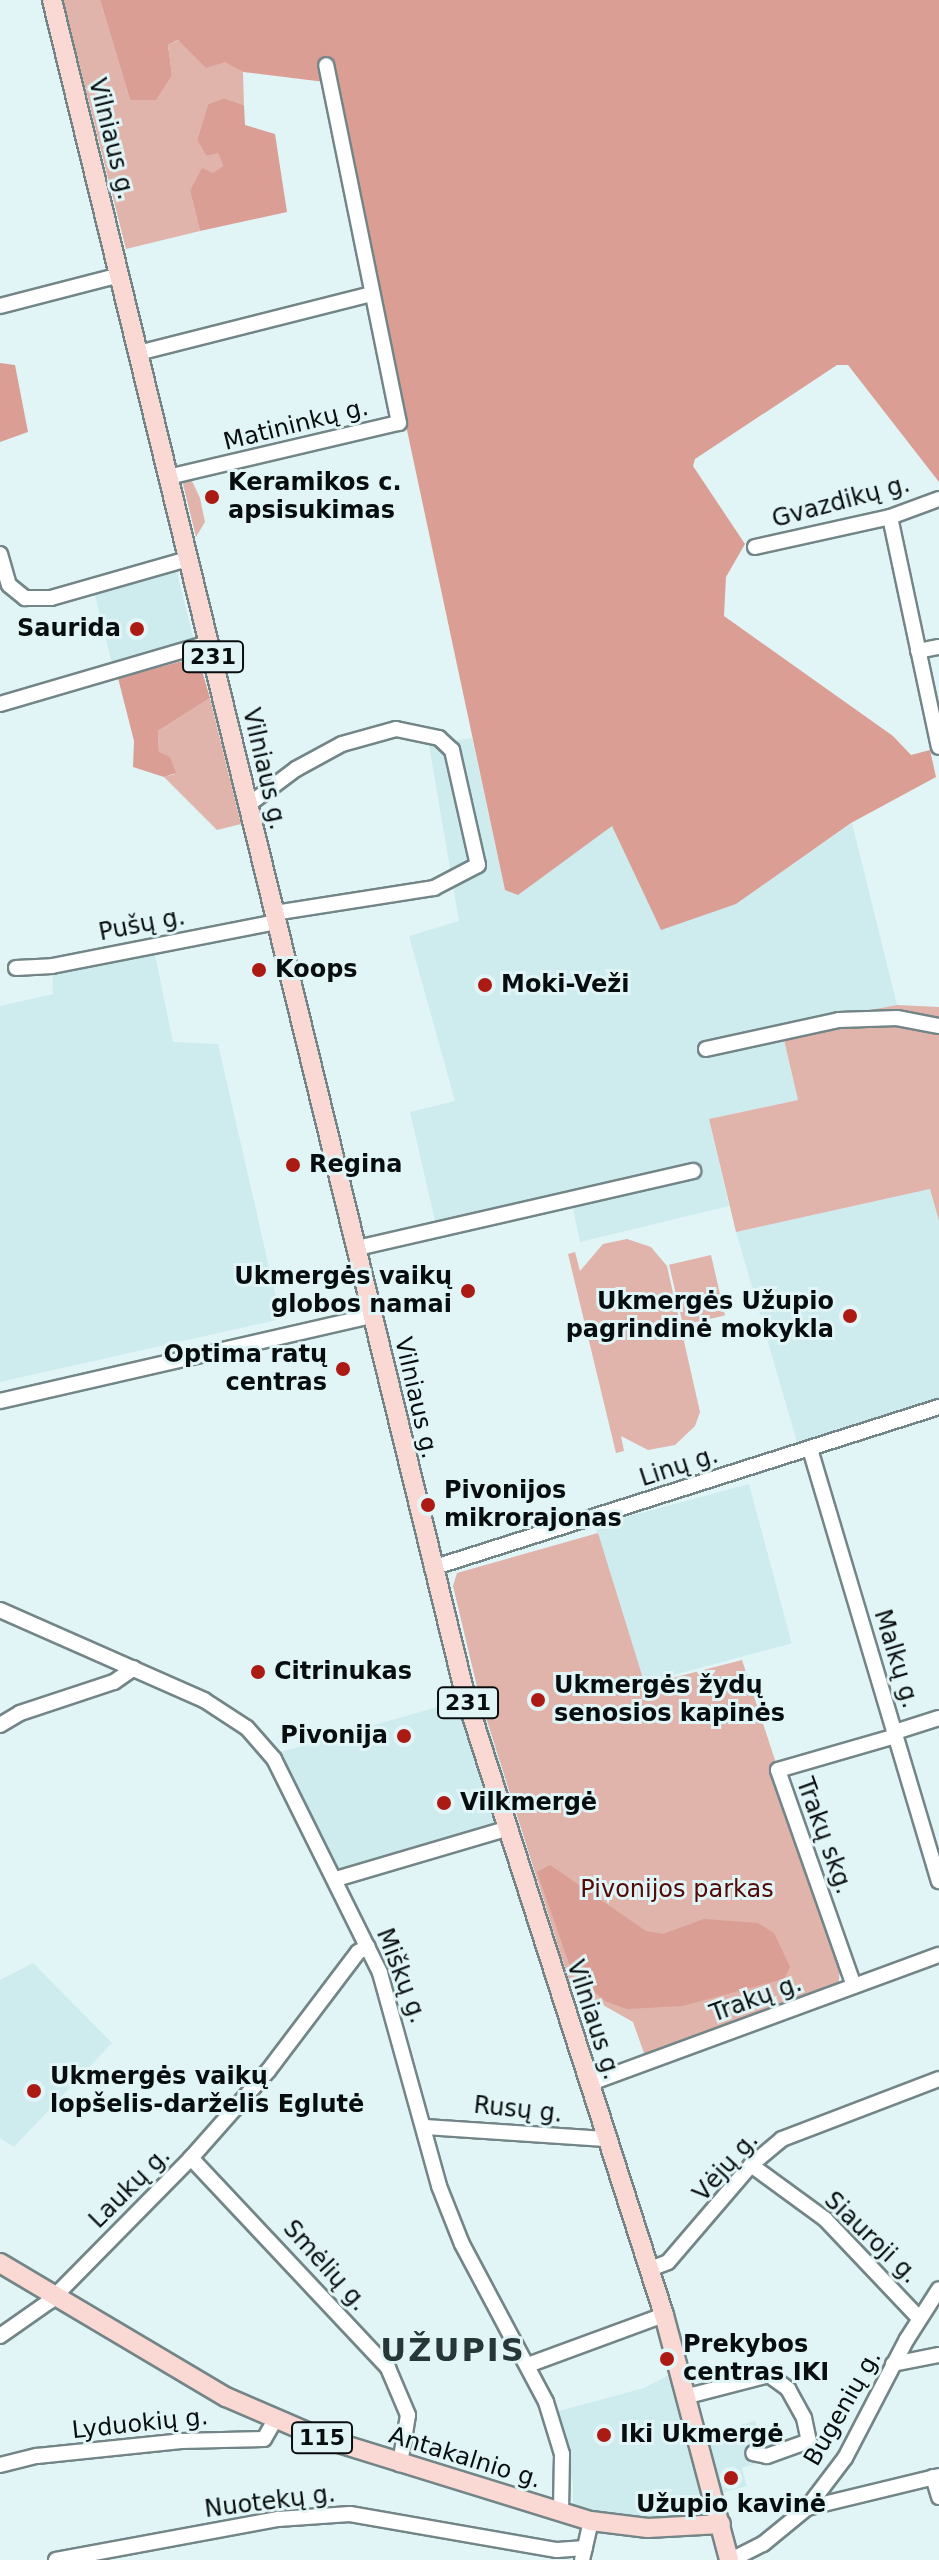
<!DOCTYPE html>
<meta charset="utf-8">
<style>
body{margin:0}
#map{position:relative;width:939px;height:2560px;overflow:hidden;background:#e1f5f7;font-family:"DejaVu Sans",sans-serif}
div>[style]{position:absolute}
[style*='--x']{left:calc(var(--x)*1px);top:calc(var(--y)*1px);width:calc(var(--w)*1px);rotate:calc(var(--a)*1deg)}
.built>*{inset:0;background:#ceebee;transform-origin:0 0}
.green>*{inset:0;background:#e0b3ab;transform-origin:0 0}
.forest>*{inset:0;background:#da9e95}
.roads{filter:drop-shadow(2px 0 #738587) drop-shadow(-2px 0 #738587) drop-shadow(0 2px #738587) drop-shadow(0 -2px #738587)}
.minor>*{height:14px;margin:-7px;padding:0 7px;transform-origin:7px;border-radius:7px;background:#fff}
.major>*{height:18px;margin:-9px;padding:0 9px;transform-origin:9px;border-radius:9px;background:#fad8d3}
.dots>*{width:22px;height:22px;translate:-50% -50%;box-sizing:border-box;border:4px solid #e1f5f7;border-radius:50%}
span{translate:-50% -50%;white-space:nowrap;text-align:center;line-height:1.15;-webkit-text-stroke:6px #e1f5f7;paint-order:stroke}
.shield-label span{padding:2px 6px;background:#e1f5f7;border:2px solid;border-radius:6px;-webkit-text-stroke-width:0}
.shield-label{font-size:22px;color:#080e0f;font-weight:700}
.street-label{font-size:24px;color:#080e0f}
.poi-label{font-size:24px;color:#080e0f;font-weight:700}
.left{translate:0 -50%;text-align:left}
.right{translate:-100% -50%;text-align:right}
.park-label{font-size:24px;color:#520a06}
.district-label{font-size:32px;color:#273738;font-weight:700;letter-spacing:2px}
</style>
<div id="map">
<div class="built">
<i style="left:176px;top:569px;width:91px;height:85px;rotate:76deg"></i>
<i style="clip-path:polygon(472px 738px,505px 890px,518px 895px,612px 825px,736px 904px,852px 823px,897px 1005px,781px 1027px,798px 1100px,709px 1119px,729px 1206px,580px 1242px,570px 1194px,436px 1225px,410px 1112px,455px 1101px,409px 936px,459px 921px,429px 745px)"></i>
<i style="clip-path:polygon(154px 950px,173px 1042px,218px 1044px,281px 1319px,0 1382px,0 1006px,53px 994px,52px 967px)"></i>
<i style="clip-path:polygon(930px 1189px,939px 1221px,939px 1400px,799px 1449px,736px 1232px)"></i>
<i style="left:749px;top:1484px;width:165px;height:159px;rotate:75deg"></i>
<i style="clip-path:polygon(479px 1695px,522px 1834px,345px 1882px,277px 1753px)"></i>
<i style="clip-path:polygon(33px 1963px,112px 2043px,14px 2147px,0 2138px,0 1980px)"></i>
<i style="clip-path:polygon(673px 2373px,706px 2502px,702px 2510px,680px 2518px,630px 2521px,573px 2510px,573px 2483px,555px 2412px,644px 2388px)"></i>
<i style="clip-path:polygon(755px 2421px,765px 2461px,742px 2468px,747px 2486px,721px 2493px,706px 2434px)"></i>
</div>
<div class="green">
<i style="clip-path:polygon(63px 0,100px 0,130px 100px,172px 75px,168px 45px,179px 40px,206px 67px,225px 61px,243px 72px,244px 105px,224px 98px,208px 104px,197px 140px,206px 156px,218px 152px,223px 166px,190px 191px,200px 231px,126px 249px)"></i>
<i style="clip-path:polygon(182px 480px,192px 481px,200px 498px,205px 522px,196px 537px)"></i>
<i style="clip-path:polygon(210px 698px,241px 824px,217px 830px,164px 777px,175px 774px,159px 752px,158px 731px)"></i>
<i style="clip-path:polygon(897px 1005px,939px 1007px,939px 1221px,930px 1189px,736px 1232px,709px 1119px,798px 1100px,781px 1027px)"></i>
<i style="clip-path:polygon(627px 1239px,651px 1247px,667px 1266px,700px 1412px,695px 1426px,675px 1445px,648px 1450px,621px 1436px,624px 1451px,616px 1453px,568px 1254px,575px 1252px,580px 1271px,603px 1244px)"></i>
<i style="left:711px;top:1255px;width:62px;height:43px;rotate:77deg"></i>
<i style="clip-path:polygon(598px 1533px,645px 1685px,742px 1660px,841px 1960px,838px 1988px,645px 2056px,633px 2022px,571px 1987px,479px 1695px,453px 1586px,457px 1573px)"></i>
</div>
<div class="forest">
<i style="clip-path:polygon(100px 0,939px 0,939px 482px,848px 365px,837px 365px,695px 459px,693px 466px,745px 544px,726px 577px,724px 616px,893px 736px,911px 755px,930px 750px,936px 777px,851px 823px,736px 904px,661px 930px,612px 826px,518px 895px,505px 890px,333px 83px,243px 72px,225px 62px,206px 68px,178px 40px,168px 45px,172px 75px,156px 100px,130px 100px)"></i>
<i style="clip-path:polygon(224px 98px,244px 105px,245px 125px,275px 134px,287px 212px,200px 231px,190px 191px,202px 168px,213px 173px,223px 166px,218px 153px,206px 156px,197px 140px,208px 104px)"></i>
<i style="clip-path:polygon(0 363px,15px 365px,28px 432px,0 442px)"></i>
<i style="clip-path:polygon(198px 657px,210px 698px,158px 731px,159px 752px,170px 757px,176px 773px,164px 777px,133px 767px,134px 741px,118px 678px)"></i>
<i style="clip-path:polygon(550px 1865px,646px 1931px,663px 1934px,704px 1919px,758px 1923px,774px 1933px,790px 1967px,784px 1979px,682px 2006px,627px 2009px,605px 2001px,572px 1972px,537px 1872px)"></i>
</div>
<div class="roads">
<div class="minor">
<i style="--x:0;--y:306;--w:124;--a:-14.5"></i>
<i style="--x:138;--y:353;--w:241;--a:-14.2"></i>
<i style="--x:168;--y:477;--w:237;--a:-13.2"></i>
<i style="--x:399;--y:423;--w:365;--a:-101.5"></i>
<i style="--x:890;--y:517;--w:235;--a:78"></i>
<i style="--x:755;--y:547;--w:138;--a:-12.5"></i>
<i style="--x:890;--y:517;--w:52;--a:-20.2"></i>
<i style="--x:0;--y:554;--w:32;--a:74"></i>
<i style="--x:9;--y:585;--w:21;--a:39"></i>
<i style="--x:25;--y:598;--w:26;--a:0"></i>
<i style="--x:51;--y:598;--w:142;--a:-15.9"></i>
<i style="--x:918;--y:651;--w:21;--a:-11"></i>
<i style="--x:0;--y:704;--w:218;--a:-16.3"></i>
<i style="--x:248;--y:805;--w:60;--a:-36.9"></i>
<i style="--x:296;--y:769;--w:52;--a:-28.5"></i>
<i style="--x:342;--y:744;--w:56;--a:-15.5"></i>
<i style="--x:396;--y:729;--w:44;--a:11.8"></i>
<i style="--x:439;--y:738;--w:18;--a:43"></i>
<i style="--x:452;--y:750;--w:118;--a:77.3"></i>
<i style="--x:478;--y:865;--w:50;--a:152.4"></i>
<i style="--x:434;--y:888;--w:162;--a:171.1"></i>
<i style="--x:16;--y:968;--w:36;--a:-3"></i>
<i style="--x:52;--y:966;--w:228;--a:-11.1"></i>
<i style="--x:706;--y:1049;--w:136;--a:-12.3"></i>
<i style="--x:839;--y:1020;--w:58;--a:-2"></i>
<i style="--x:897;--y:1018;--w:43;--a:10.8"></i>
<i style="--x:357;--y:1248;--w:345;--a:-12.9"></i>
<i style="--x:0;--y:1401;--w:382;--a:-12.9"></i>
<i style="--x:810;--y:1449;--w:451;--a:73.4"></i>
<i style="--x:432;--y:1568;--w:532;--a:-17.62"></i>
<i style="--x:0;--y:1610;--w:223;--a:23.8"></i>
<i style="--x:204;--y:1700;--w:51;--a:33.1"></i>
<i style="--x:247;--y:1728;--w:41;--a:48.9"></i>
<i style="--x:274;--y:1759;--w:239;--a:63.6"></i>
<i style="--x:380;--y:1973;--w:221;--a:74.5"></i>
<i style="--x:439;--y:2186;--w:62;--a:68.4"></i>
<i style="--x:462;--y:2244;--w:179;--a:62"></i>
<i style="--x:546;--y:2402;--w:54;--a:72.9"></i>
<i style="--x:562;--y:2454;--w:57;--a:91"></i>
<i style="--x:0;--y:1725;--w:23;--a:-31"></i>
<i style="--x:20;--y:1713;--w:99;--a:-18.3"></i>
<i style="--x:114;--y:1682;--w:24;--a:-35"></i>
<i style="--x:895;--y:1732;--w:46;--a:-17.7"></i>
<i style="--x:336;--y:1879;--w:177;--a:-16.4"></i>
<i style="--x:854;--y:1986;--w:229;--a:-109.4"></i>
<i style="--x:778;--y:1770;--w:123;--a:-16.1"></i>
<i style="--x:588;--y:2084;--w:374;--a:-20.2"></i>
<i style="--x:425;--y:2127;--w:181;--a:3.8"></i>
<i style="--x:191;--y:2158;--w:288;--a:46.8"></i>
<i style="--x:388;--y:2368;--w:51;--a:66.9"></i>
<i style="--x:408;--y:2415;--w:50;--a:99.3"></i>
<i style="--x:751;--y:2165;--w:92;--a:36.1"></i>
<i style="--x:825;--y:2219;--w:137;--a:46.5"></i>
<i style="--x:650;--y:2269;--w:19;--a:-21"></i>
<i style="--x:668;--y:2262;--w:128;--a:-49.4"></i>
<i style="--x:751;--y:2165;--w:40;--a:-40"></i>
<i style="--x:782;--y:2139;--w:168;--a:-20.9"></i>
<i style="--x:0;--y:2336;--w:61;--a:-35"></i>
<i style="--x:50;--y:2301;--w:201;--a:-45.4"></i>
<i style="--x:191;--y:2158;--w:116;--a:-48.5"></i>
<i style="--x:268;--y:2071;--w:149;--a:-52.9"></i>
<i style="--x:358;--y:1952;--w:11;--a:-27"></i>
<i style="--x:893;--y:2364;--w:47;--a:-11.1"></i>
<i style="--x:528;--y:2365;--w:145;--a:-20.2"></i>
<i style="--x:688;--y:2396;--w:84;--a:-14.5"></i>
<i style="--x:769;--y:2375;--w:24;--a:36"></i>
<i style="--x:788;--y:2389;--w:33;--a:61"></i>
<i style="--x:804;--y:2418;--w:24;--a:78"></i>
<i style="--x:809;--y:2441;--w:45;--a:160.3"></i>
<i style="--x:767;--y:2456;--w:14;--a:-168"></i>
<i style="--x:0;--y:2465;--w:38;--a:-14"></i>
<i style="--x:37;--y:2456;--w:145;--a:-5.9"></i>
<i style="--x:181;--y:2441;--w:83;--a:-1.4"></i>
<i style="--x:264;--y:2439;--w:22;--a:-60"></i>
<i style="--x:933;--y:2477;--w:21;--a:73"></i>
<i style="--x:807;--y:2508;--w:136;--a:-13.6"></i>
<i style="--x:56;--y:2560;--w:226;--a:-10.5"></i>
<i style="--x:278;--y:2519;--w:72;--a:-4"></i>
<i style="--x:350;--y:2514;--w:210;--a:9.9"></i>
<i style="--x:557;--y:2550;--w:28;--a:-4"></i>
<i style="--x:582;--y:2560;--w:40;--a:-77"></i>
<i style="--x:731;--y:2560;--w:36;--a:-27"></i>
<i style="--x:763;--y:2544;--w:57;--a:-39.3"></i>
<i style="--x:807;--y:2508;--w:63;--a:-52.8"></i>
<i style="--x:845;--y:2458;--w:134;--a:-62.5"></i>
<i style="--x:907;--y:2339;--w:59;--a:-57.4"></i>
</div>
<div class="major">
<i style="--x:52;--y:0;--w:1744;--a:76.3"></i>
<i style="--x:465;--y:1694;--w:652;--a:72.23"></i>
<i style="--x:664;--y:2315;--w:253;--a:75.1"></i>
<i style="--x:0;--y:2263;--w:263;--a:30.7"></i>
<i style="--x:226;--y:2397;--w:101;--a:23.3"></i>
<i style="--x:319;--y:2437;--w:285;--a:17.2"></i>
<i style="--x:591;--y:2521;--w:57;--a:7"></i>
<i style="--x:648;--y:2528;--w:73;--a:-3.1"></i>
</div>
</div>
<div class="dots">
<i style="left:212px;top:497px;background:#ac1a14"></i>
<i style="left:137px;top:629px;background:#ac1a14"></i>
<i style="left:259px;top:970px;background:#ac1a14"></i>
<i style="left:485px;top:985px;background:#ac1a14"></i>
<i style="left:293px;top:1165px;background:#ac1a14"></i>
<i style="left:468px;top:1291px;background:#ac1a14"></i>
<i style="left:850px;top:1316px;background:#ac1a14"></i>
<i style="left:343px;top:1369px;background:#ac1a14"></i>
<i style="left:428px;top:1505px;background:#ac1a14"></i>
<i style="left:258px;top:1672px;background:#ac1a14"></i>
<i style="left:538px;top:1700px;background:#ac1a14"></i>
<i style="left:404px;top:1736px;background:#ac1a14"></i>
<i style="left:444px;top:1803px;background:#ac1a14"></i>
<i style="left:34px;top:2091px;background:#ac1a14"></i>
<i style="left:667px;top:2359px;background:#ac1a14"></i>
<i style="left:604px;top:2435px;background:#ac1a14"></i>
<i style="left:731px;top:2478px;background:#ac1a14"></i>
</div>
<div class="shield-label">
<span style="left:213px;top:657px">231</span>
<span style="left:468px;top:1703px">231</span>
<span style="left:322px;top:2438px">115</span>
</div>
<div class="street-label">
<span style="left:111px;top:139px;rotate:76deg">Vilniaus g.</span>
<span style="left:296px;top:425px;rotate:-14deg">Matininkų g.</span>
<span style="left:841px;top:502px;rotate:-15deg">Gvazdikų g.</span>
<span style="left:264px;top:769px;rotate:77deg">Vilniaus g.</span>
<span style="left:142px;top:925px;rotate:-11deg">Pušų g.</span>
<span style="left:416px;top:1398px;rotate:77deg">Vilniaus g.</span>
<span style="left:679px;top:1467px;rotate:-18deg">Linų g.</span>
<span style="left:896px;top:1659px;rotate:73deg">Malkų g.</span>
<span style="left:824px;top:1836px;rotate:70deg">Trakų skg.</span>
<span style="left:401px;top:1976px;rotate:69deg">Miškų g.</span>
<span style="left:756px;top:1999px;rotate:-20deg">Trakų g.</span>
<span style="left:593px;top:2020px;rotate:72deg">Vilniaus g.</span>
<span style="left:518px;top:2110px;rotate:6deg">Rusų g.</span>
<span style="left:726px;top:2167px;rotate:-48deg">Vėjų g.</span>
<span style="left:130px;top:2188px;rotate:-45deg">Laukų g.</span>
<span style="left:871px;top:2238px;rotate:44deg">Siauroji g.</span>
<span style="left:325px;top:2266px;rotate:48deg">Smėlių g.</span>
<span style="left:843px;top:2408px;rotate:-60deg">Bugenių g.</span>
<span style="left:140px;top:2424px;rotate:-6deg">Lyduokių g.</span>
<span style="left:465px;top:2458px;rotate:17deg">Antakalnio g.</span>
<span style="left:270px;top:2502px;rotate:-7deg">Nuotekų g.</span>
</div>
<div class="poi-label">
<span class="left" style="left:228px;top:497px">Keramikos c.<br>apsisukimas</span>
<span class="right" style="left:121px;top:629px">Saurida</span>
<span class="left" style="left:275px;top:970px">Koops</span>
<span class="left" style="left:501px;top:985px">Moki-Veži</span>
<span class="left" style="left:309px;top:1165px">Regina</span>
<span class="right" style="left:452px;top:1291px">Ukmergės vaikų<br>globos namai</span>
<span class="right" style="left:834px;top:1316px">Ukmergės Užupio<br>pagrindinė mokykla</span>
<span class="right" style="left:327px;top:1369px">Optima ratų<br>centras</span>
<span class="left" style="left:444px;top:1505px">Pivonijos<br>mikrorajonas</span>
<span class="left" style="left:274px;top:1672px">Citrinukas</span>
<span class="left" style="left:554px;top:1700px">Ukmergės žydų<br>senosios kapinės</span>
<span class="right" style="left:388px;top:1736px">Pivonija</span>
<span class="left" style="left:460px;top:1803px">Vilkmergė</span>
<span class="left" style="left:50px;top:2091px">Ukmergės vaikų<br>lopšelis-darželis Eglutė</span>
<span class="left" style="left:683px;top:2359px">Prekybos<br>centras IKI</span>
<span class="left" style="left:620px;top:2435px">Iki Ukmergė</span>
<span style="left:731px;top:2505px">Užupio kavinė</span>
</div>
<div class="park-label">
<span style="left:677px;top:1890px">Pivonijos parkas</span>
</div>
<div class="district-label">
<span style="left:453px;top:2350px">UŽUPIS</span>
</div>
</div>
